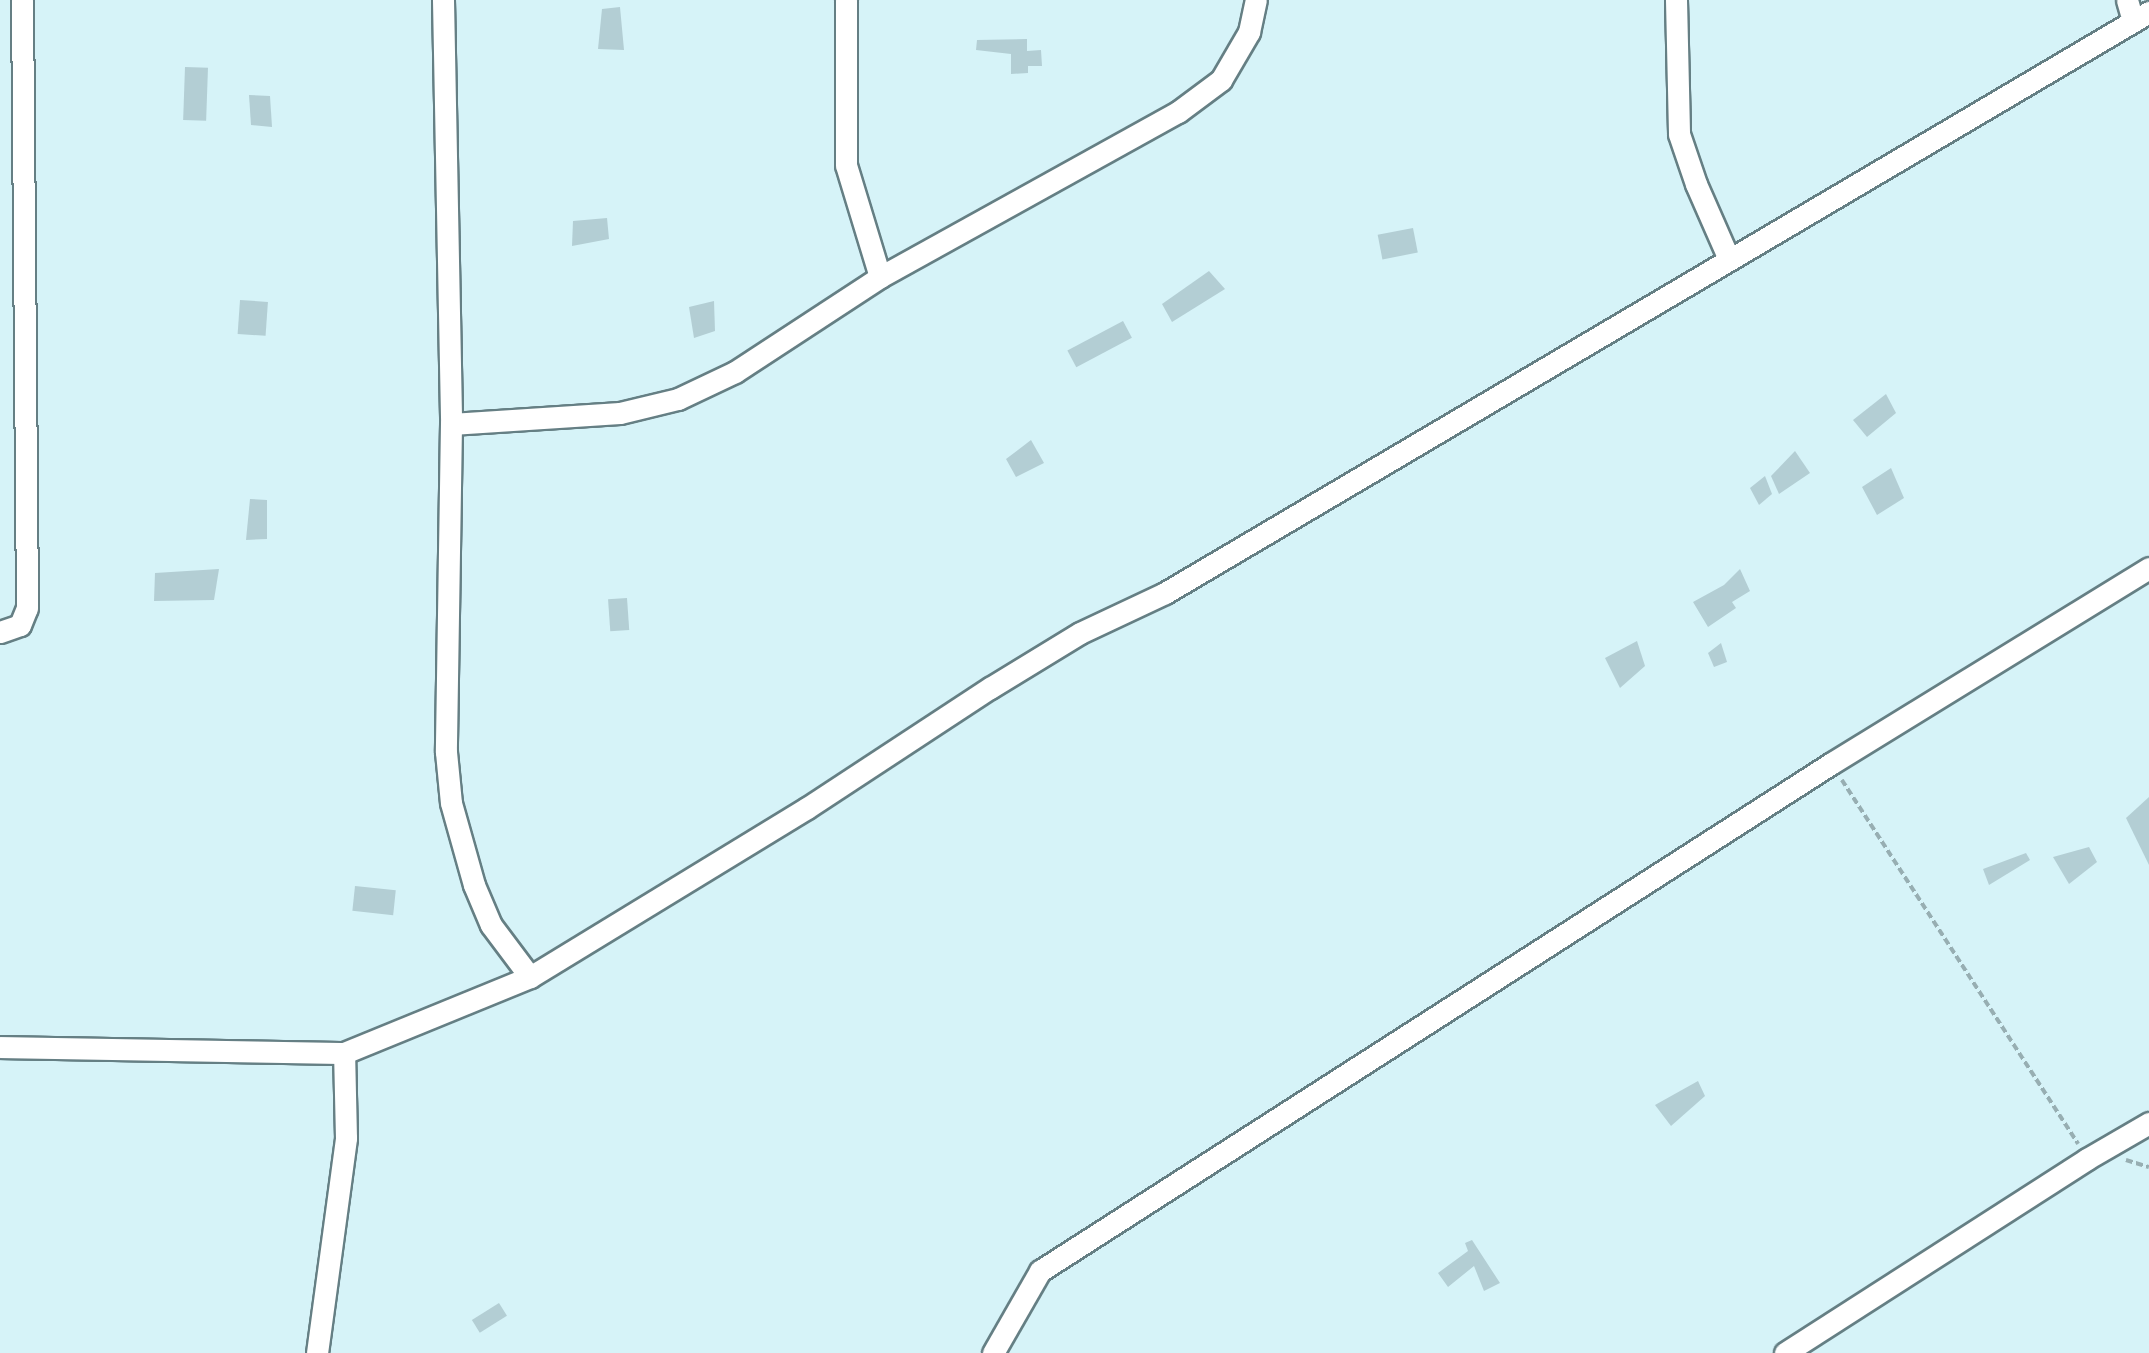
<!DOCTYPE html>
<style>
body{margin:0}
#map{position:relative;width:2149px;height:1353px;overflow:hidden;background:#d6f3f8;font-family:"Noto Sans",sans-serif}
div>[style]{position:absolute}
[style*='--x']{left:calc(var(--x)*1px);top:calc(var(--y)*1px);width:calc(var(--w)*1px);rotate:calc(var(--a)*1deg)}
.building>*{inset:0;background:#b3ced4;transform-origin:0 0}
.path>*{height:3.5px;margin-top:-1.75px;transform-origin:0;background:repeating-linear-gradient(90deg,#97aeb2 0 7px,transparent 0 10.5px)}
.roads{filter:drop-shadow(2px 0 #657f84) drop-shadow(-2px 0 #657f84) drop-shadow(0 2px #657f84) drop-shadow(0 -2px #657f84)}
.minor>*{height:21px;margin:-10.5px;padding:0 10.5px;transform-origin:10.5px;border-radius:10.5px;background:#fff}
span{translate:-50% -50%;white-space:nowrap;text-align:center;line-height:1.15;-webkit-text-stroke:5px #f1fcff;paint-order:stroke}
</style>
<div id="map">
<div class="building">
<i style="clip-path:polygon(620px 7px,624px 50px,598px 49px,602px 9px)"></i>
<i style="clip-path:polygon(1027px 39px,1027px 51px,1041px 50px,1042px 66px,1028px 66px,1028px 73px,1011px 74px,1011px 54px,976px 50px,977px 40px)"></i>
<i style="left:185px;top:67px;width:23px;height:53px;rotate:2deg"></i>
<i style="clip-path:polygon(249px 95px,270px 96px,272px 127px,251px 125px)"></i>
<i style="clip-path:polygon(607px 218px,609px 239px,572px 246px,573px 221px)"></i>
<i style="left:1413px;top:228px;width:25px;height:36px;rotate:79deg"></i>
<i style="clip-path:polygon(1209px 271px,1225px 289px,1172px 322px,1162px 304px)"></i>
<i style="left:240px;top:300px;width:28px;height:34px;rotate:4deg"></i>
<i style="clip-path:polygon(714px 301px,715px 331px,694px 338px,689px 307px)"></i>
<i style="left:1123px;top:321px;width:19px;height:63px;rotate:62deg"></i>
<i style="clip-path:polygon(1886px 394px,1896px 413px,1867px 437px,1853px 420px)"></i>
<i style="clip-path:polygon(1031px 440px,1044px 463px,1016px 477px,1006px 459px)"></i>
<i style="clip-path:polygon(1795px 451px,1810px 473px,1779px 494px,1771px 476px)"></i>
<i style="clip-path:polygon(1891px 468px,1904px 498px,1877px 515px,1862px 487px)"></i>
<i style="clip-path:polygon(1765px 476px,1772px 494px,1759px 505px,1750px 488px)"></i>
<i style="clip-path:polygon(250px 499px,267px 500px,267px 539px,246px 540px)"></i>
<i style="clip-path:polygon(219px 569px,214px 600px,154px 601px,155px 573px)"></i>
<i style="clip-path:polygon(1740px 569px,1750px 591px,1732px 602px,1736px 608px,1708px 627px,1693px 602px,1724px 585px)"></i>
<i style="left:627px;top:598px;width:32px;height:19px;rotate:86deg"></i>
<i style="clip-path:polygon(1637px 641px,1645px 666px,1620px 688px,1605px 658px)"></i>
<i style="clip-path:polygon(1721px 643px,1727px 662px,1714px 667px,1708px 653px)"></i>
<i style="clip-path:polygon(2149px 797px,2149px 865px,2126px 818px)"></i>
<i style="clip-path:polygon(2089px 847px,2097px 862px,2069px 884px,2053px 857px)"></i>
<i style="clip-path:polygon(2026px 853px,2030px 860px,1989px 885px,1983px 869px)"></i>
<i style="left:355px;top:886px;width:41px;height:25px;rotate:6deg"></i>
<i style="clip-path:polygon(1698px 1081px,1705px 1096px,1671px 1126px,1655px 1105px)"></i>
<i style="clip-path:polygon(1472px 1240px,1500px 1283px,1484px 1291px,1474px 1266px,1448px 1287px,1438px 1273px,1468px 1251px,1465px 1243px)"></i>
<i style="left:499px;top:1303px;width:15px;height:32px;rotate:58deg"></i>
</div>
<div class="path">
<i style="--x:1842;--y:780;--w:434;--a:57"></i>
<i style="--x:2126;--y:1160;--w:24;--a:17"></i>
</div>
<div class="roads">
<div class="minor">
<i style="--x:443;--y:0;--w:424;--a:88.9"></i>
<i style="--x:451;--y:424;--w:328;--a:90.9"></i>
<i style="--x:446;--y:752;--w:51;--a:84.4"></i>
<i style="--x:451;--y:803;--w:85;--a:74.3"></i>
<i style="--x:474;--y:885;--w:43;--a:67"></i>
<i style="--x:491;--y:925;--w:65;--a:53.1"></i>
<i style="--x:846;--y:0;--w:165;--a:90"></i>
<i style="--x:846;--y:165;--w:117;--a:73.1"></i>
<i style="--x:1676;--y:0;--w:134;--a:88.7"></i>
<i style="--x:1679;--y:134;--w:53;--a:71.2"></i>
<i style="--x:1696;--y:184;--w:80;--a:66.3"></i>
<i style="--x:2127;--y:0;--w:22;--a:74"></i>
<i style="--x:451;--y:424;--w:169;--a:-3.7"></i>
<i style="--x:620;--y:413;--w:60;--a:-13.6"></i>
<i style="--x:678;--y:399;--w:63;--a:-25.3"></i>
<i style="--x:735;--y:372;--w:173;--a:-33.2"></i>
<i style="--x:880;--y:277;--w:341;--a:-29"></i>
<i style="--x:1178;--y:112;--w:54;--a:-36.7"></i>
<i style="--x:1221;--y:80;--w:56;--a:-59.7"></i>
<i style="--x:1249;--y:32;--w:33;--a:-78"></i>
<i style="--x:0;--y:632;--w:21;--a:-19"></i>
<i style="--x:20;--y:625;--w:18;--a:-68"></i>
<i style="--x:27;--y:608;--w:608;--a:-90.47"></i>
<i style="--x:0;--y:1047;--w:344;--a:1"></i>
<i style="--x:344;--y:1053;--w:201;--a:-22.2"></i>
<i style="--x:530;--y:977;--w:324;--a:-31.4"></i>
<i style="--x:807;--y:808;--w:219;--a:-33.3"></i>
<i style="--x:990;--y:688;--w:105;--a:-31.4"></i>
<i style="--x:1080;--y:633;--w:94;--a:-25.2"></i>
<i style="--x:1165;--y:593;--w:1143;--a:-30.56"></i>
<i style="--x:317;--y:1353;--w:217;--a:-82.3"></i>
<i style="--x:346;--y:1138;--w:85;--a:-91.3"></i>
<i style="--x:993;--y:1353;--w:95;--a:-60.2"></i>
<i style="--x:1040;--y:1271;--w:941;--a:-32.68"></i>
<i style="--x:1832;--y:763;--w:372;--a:-31.6"></i>
<i style="--x:1785;--y:1353;--w:359;--a:-32.7"></i>
<i style="--x:2087;--y:1159;--w:72;--a:-30.1"></i>
</div>
</div>
</div>
